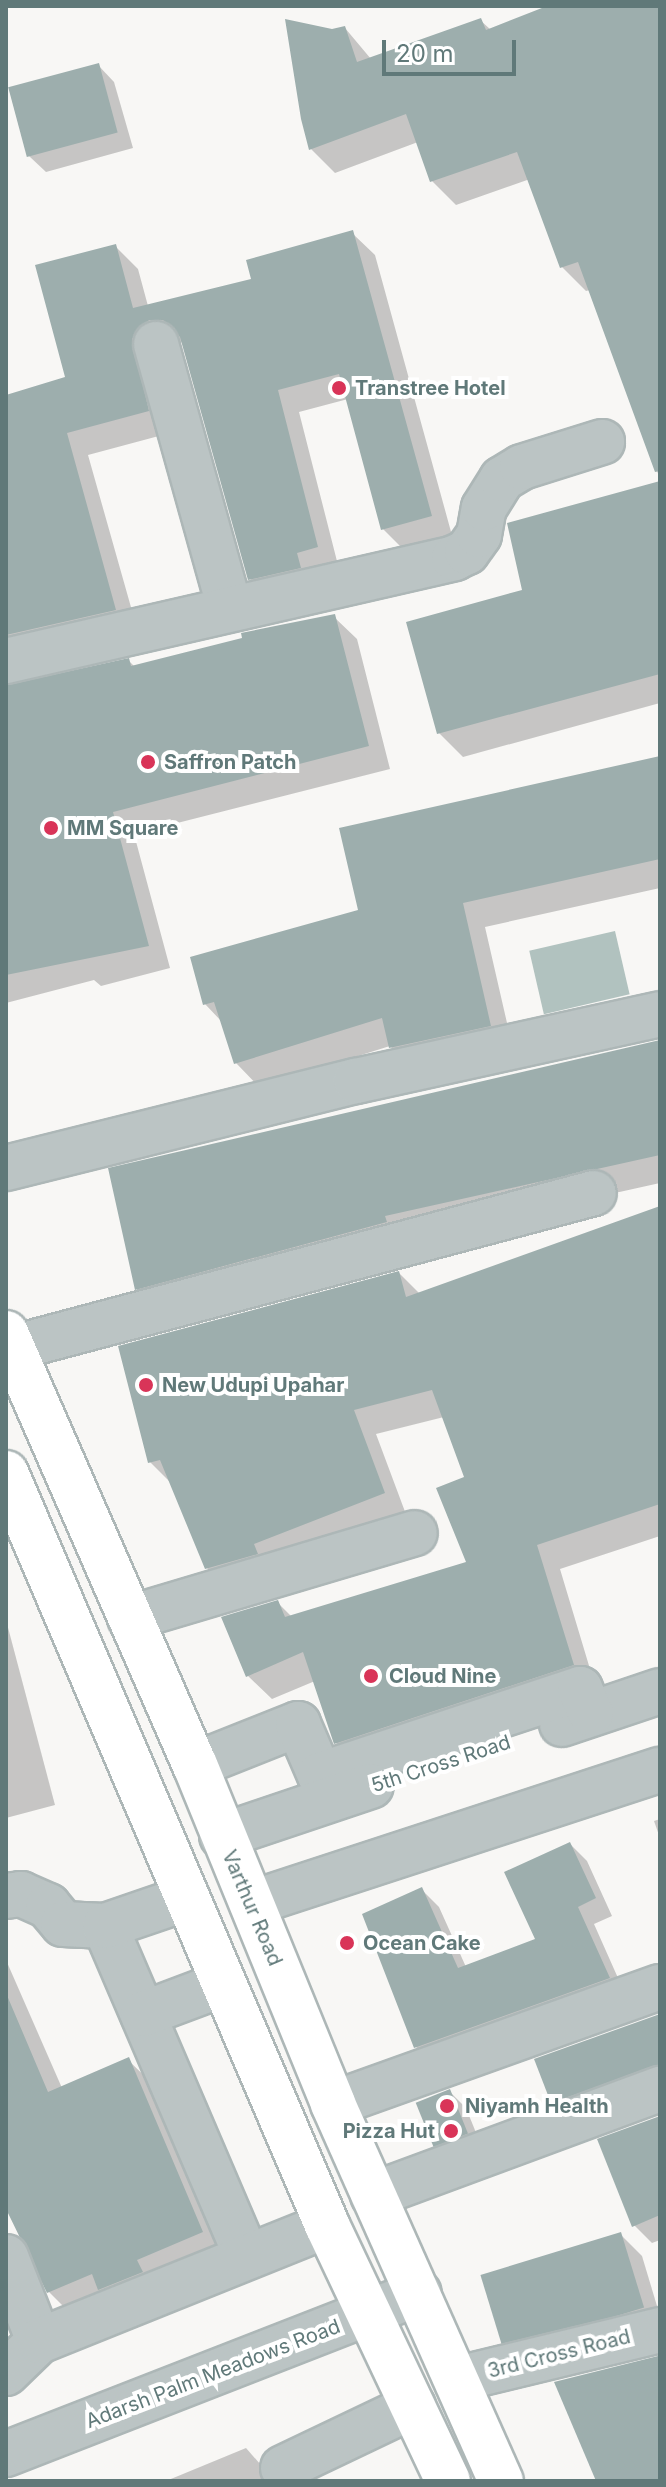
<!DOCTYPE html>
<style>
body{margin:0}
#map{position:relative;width:666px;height:2487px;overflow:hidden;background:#f8f7f5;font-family:Inter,sans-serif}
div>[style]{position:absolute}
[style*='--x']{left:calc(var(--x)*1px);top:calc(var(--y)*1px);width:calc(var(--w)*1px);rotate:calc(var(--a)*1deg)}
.water>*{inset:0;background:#b1c2bf;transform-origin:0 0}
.shadow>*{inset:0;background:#0003}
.building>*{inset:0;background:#9daead;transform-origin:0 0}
.roads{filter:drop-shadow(2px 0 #adb7b7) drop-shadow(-2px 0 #adb7b7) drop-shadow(0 2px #adb7b7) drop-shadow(0 -2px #adb7b7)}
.minor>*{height:44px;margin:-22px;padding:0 22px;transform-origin:22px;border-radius:22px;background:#bbc4c4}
.major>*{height:44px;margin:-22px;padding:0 22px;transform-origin:22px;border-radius:22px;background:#fff}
.dots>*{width:22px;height:22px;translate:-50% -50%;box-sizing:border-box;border:4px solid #fff;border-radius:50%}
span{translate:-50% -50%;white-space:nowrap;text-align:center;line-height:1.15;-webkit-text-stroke:8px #fff;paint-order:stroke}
.poi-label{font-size:20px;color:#607979;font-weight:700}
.left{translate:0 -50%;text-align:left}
.right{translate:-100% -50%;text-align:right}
.street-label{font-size:20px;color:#607979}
.frame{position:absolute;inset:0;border:8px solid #607979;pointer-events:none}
.scale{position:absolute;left:382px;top:40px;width:134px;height:36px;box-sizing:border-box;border:4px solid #607979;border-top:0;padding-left:10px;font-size:24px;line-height:28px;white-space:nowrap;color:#607979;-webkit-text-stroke:6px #fff;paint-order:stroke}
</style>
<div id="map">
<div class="water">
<i style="left:615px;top:931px;width:65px;height:88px;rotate:77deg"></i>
</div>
<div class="shadow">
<i style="clip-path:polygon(553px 6px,660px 6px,660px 479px,590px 290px,586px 291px,562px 267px,530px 179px,456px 205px,432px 181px,418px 142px,335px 173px,311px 149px,288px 21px,332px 31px,345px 28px,371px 59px,480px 20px,491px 30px)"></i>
<i style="clip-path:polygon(98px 65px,114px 82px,133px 148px,46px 172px,29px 156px)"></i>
<i style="clip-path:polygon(352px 233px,375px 255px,453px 539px,406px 552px,383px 529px,348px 399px,299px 412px,339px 569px,272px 601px,250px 579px,183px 342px,160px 349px,170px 433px,88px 455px,138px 632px,6px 675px,6px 397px,68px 378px,115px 246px,138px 269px,148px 306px,254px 280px)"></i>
<i style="clip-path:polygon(660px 483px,660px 703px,463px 757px,439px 733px,525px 592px)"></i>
<i style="clip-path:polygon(334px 617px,357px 639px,390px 769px,134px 834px,170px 968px,101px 986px,94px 980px,6px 1003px,6px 686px,129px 661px,135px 667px)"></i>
<i style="clip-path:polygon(660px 758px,660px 888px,485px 927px,513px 1049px,415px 1071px,390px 1046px,259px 1087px,236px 1063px,223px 1023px,205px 1004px,360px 911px)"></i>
<i style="clip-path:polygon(660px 1041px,660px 1183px,408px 1239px,161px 1312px,137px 1289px)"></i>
<i style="clip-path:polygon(660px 1208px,660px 1536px,560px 1569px,596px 1689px,359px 1767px,336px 1743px,315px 1681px,272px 1699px,248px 1676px,277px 1602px,292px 1617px,468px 1563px,467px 1478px,444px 1417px,376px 1434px,407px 1517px,231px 1592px,207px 1568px,172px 1484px,150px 1462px,399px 1273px,420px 1294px)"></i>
<i style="clip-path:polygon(6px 1620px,55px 1805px,6px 1818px)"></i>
<i style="clip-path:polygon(660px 1819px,660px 1838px,654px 1821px)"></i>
<i style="clip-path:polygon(570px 1844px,587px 1861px,612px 1916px,594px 1924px,626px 1996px,433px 2065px,416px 2047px,421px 1889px,439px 1907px,466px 1967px,538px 1940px)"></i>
<i style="clip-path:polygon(6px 1960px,62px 2088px,128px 2060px,158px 2089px,231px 2262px,79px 2322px,49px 2292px,6px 2198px)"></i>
<i style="clip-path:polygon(660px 2016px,660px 2086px,570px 2119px,553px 2102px)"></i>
<i style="clip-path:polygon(449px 2091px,466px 2108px,483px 2150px,451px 2162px,434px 2145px,417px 2103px)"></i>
<i style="clip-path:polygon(660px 2117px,660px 2240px,652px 2243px,634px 2225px)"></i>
<i style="clip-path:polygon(620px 2234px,642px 2256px,660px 2316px,524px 2364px,502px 2342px)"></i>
<i style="clip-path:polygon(660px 2358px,660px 2481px,598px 2481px,556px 2383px)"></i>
<i style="clip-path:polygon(246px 2448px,275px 2481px,166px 2481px)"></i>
</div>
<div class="building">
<i style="clip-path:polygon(547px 6px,660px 6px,660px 471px,655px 472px,578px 262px,560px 268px,517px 152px,430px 182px,406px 114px,309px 150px,301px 119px,285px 19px,332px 29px,345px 26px,357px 62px,481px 18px,486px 30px)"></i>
<i style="left:99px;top:63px;width:72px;height:94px;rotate:75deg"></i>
<i style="clip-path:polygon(353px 230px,432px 516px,381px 530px,339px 374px,278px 390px,318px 547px,297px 553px,301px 568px,248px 580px,180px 337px,163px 320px,149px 320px,132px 339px,149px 411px,67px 433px,116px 610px,6px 635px,6px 395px,65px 377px,35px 265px,116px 244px,133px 308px,251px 279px,246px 260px)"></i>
<i style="clip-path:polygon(660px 481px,660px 674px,437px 734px,406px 622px,522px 590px,507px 523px)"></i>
<i style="clip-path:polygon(335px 614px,369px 746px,113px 812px,149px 946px,6px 975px,6px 685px,129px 658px,131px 666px,242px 638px,241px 633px)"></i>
<i style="clip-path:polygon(660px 756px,660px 859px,463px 903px,491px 1026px,389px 1048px,382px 1018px,234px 1064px,214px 1002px,203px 1005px,190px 957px,358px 910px,339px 828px)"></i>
<i style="clip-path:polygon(660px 1040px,660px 1155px,385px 1216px,387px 1222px,135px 1290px,108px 1168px)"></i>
<i style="clip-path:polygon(660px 1206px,660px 1504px,537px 1545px,574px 1665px,334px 1744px,303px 1652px,246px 1677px,221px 1617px,278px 1600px,285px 1617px,466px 1562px,436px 1488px,464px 1477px,432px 1390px,354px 1410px,385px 1493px,254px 1544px,258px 1554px,205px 1569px,160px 1460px,148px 1463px,118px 1346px,399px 1271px,406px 1297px)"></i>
<i style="clip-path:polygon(570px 1842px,596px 1898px,578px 1907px,610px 1978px,414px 2048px,362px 1914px,422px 1887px,458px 1968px,535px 1939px,504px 1872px)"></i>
<i style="clip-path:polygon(6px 1993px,48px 2092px,129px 2057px,203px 2232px,137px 2260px,143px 2272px,98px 2290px,92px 2274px,47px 2293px,6px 2209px)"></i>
<i style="clip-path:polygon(660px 2014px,660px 2065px,551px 2103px,534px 2059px)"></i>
<i style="left:450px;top:2089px;width:48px;height:37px;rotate:68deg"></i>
<i style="clip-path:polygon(660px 2116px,660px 2215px,632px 2227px,597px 2139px)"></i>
<i style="left:621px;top:2232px;width:79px;height:147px;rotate:73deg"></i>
<i style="clip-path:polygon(658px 2356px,660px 2481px,596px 2481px,554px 2382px)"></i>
</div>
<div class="roads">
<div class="minor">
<i style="--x:156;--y:344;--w:275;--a:74.4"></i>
<i style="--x:6;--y:661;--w:460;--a:-12.9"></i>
<i style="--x:454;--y:558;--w:14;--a:-25"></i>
<i style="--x:467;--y:552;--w:21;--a:-55"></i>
<i style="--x:479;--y:535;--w:27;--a:-80"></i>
<i style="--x:484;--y:508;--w:34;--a:-58"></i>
<i style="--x:502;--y:479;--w:23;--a:-31"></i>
<i style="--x:522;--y:467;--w:84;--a:-17.4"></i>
<i style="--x:6;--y:1168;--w:361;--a:-14"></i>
<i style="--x:356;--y:1081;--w:311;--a:-12.4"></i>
<i style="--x:13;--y:1348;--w:601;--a:-14.94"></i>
<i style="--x:130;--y:1618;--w:297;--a:-16.6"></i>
<i style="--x:562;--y:1724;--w:103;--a:-18.6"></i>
<i style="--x:195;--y:1765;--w:111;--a:-21.7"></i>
<i style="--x:298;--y:1724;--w:56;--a:66.7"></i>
<i style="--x:320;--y:1775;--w:274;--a:-18.3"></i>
<i style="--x:580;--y:1689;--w:27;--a:66"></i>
<i style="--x:222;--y:1836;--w:157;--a:-18.6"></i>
<i style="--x:6;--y:1896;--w:15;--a:-8"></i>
<i style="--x:21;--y:1894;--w:30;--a:24"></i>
<i style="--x:48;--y:1906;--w:23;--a:50"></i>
<i style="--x:63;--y:1924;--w:42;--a:2.7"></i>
<i style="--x:105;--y:1926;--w:360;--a:66.8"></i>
<i style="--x:252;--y:1903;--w:429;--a:-18.1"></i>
<i style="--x:105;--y:1926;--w:87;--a:-18.9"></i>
<i style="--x:143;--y:2014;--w:85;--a:-20.6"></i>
<i style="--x:333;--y:2104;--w:347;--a:-19.7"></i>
<i style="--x:373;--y:2195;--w:306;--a:-20.3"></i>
<i style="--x:6;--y:2257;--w:90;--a:68.6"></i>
<i style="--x:6;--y:2373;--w:46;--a:-44.1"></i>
<i style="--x:39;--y:2341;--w:310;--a:-21.9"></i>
<i style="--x:458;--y:2379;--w:208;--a:-13.6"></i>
<i style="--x:6;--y:2454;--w:443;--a:-21.3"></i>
<i style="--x:283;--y:2468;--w:144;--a:-25.5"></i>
</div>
<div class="major">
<i style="--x:6;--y:1333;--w:472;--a:66.4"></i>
<i style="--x:195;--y:1765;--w:366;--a:67.8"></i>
<i style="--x:333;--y:2104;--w:413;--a:66"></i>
<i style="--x:6;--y:1473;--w:818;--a:66.88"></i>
<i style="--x:327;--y:2225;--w:283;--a:64.7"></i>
</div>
</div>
<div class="dots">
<i style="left:339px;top:388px;background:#d93458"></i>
<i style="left:148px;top:762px;background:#d93458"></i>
<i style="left:51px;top:828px;background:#d93458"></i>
<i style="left:146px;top:1385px;background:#d93458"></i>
<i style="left:371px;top:1676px;background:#d93458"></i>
<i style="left:347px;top:1943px;background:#d93458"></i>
<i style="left:447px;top:2106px;background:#d93458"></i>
<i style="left:451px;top:2131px;background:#d93458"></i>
</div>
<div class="poi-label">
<span class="left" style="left:355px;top:388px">Transtree Hotel</span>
<span class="left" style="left:164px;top:762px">Saffron Patch</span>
<span class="left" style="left:67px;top:828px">MM Square</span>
<span class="left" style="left:162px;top:1385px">New Udupi Upahar</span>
<span class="left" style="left:389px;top:1676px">Cloud Nine</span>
<span class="left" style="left:363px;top:1943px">Ocean Cake</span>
<span class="left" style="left:465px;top:2106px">Niyamh Health</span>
<span class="right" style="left:435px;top:2131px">Pizza Hut</span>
</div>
<div class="street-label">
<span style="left:441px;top:1764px;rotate:-18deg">5th Cross Road</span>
<span style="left:252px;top:1908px;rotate:67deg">Varthur Road</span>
<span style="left:559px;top:2354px;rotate:-14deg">3rd Cross Road</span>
<span style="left:213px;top:2374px;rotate:-21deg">Adarsh Palm Meadows Road</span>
</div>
<div class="frame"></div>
<div class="scale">20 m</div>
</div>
